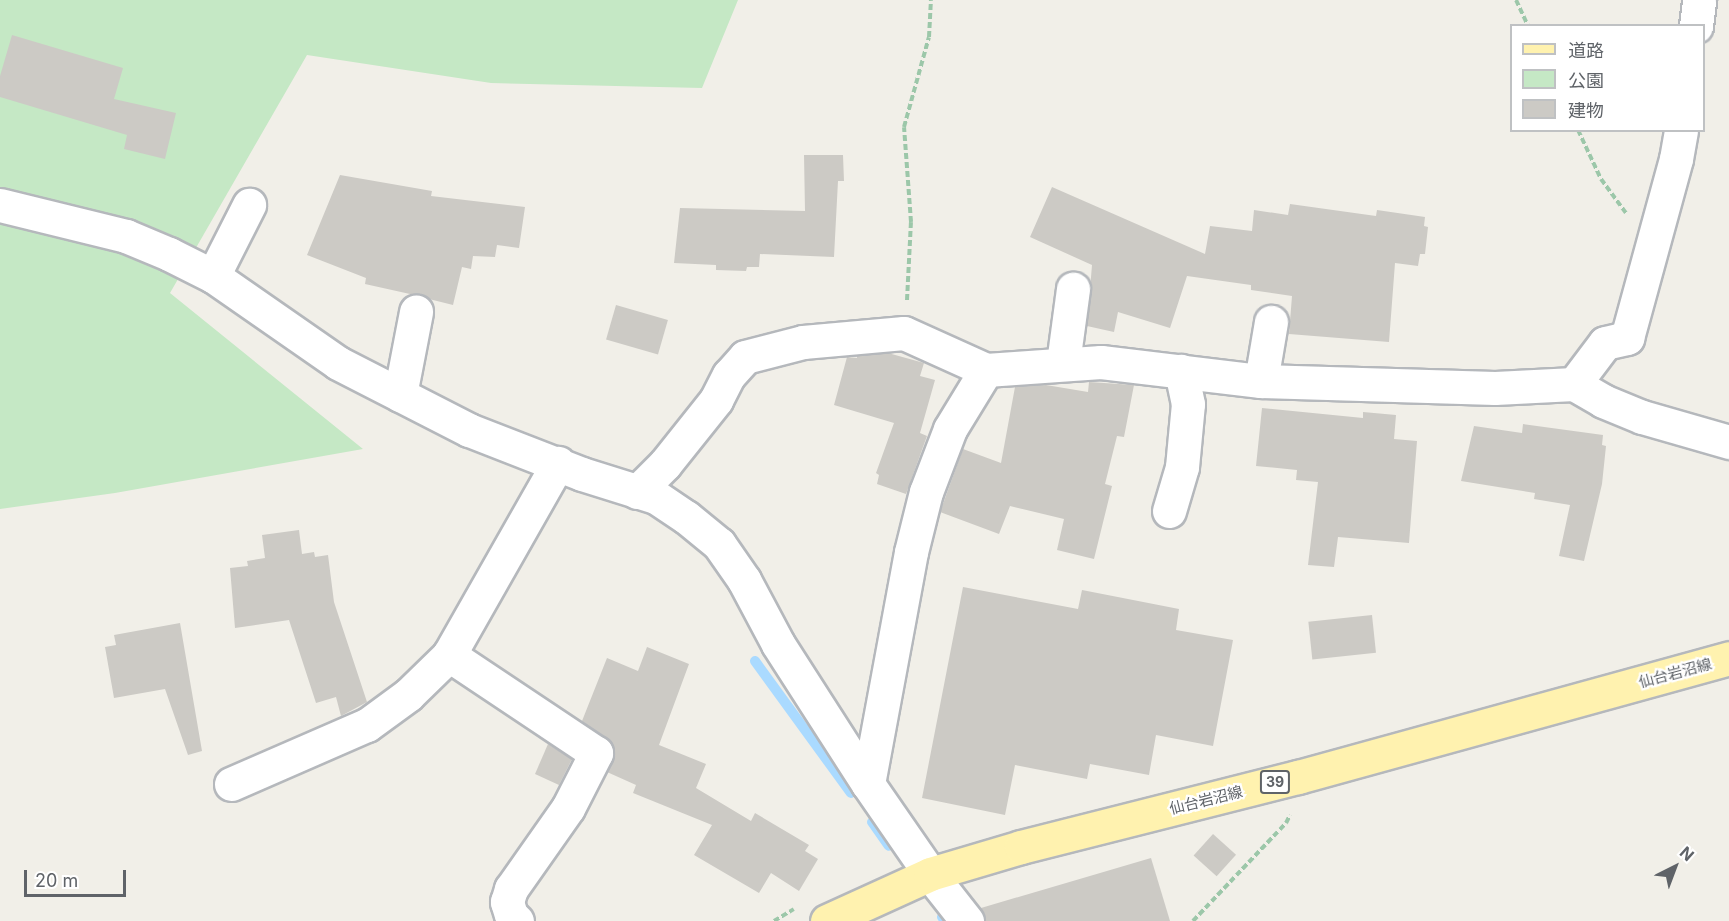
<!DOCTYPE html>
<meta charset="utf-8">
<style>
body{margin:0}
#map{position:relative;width:1729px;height:921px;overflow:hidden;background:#f1efe8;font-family:Inter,"Noto Sans JP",sans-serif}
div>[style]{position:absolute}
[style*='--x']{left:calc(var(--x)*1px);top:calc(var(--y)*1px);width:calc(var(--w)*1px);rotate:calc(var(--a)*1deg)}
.green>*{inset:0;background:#c5e8c5}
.stream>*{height:10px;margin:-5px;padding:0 5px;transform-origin:5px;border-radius:5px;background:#aadaff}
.building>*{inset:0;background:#cccac5;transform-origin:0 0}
.path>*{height:4px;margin-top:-2px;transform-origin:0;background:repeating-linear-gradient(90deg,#9cc7a9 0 6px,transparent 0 9px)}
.roads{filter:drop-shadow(2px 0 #b5b8bc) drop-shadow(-2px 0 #b5b8bc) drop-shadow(0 2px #b5b8bc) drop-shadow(0 -2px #b5b8bc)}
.minor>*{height:33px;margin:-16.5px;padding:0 16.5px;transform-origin:16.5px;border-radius:16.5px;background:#fff}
.major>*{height:33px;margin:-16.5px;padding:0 16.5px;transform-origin:16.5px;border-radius:16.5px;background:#fff2af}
span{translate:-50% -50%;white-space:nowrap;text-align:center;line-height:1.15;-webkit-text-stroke:4.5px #fff;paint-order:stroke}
.shield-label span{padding:2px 4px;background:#fff;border:2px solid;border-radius:4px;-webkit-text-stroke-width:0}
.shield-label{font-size:14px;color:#5f6368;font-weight:700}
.street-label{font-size:15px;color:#5f6368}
.legend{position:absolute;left:1510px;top:24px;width:195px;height:108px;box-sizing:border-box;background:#fff;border:2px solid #bfc1c3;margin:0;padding:8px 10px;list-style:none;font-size:18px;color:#5f6368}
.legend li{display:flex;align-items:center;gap:12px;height:30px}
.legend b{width:30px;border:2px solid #bfc1c3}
.north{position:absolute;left:1645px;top:837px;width:60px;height:60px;-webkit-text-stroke:4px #fff;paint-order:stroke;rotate:42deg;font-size:16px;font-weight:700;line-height:24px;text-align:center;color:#5f6368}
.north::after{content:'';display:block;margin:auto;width:21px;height:27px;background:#5f6368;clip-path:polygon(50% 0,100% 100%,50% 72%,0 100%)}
.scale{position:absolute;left:24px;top:870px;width:102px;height:27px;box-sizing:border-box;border:3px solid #5f6368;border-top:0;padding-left:8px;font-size:18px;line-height:21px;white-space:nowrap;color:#5f6368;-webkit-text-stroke:4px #fff;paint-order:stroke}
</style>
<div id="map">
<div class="green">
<i style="clip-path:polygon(0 0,738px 0,702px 88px,491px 83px,307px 55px,170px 293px,363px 449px,115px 493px,0 509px)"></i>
</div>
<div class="stream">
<i style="--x:755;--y:661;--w:163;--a:54"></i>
<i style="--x:872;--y:822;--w:29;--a:55"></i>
<i style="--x:942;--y:917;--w:5;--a:53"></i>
</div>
<div class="building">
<i style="clip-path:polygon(12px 35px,123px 68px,114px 99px,176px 113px,165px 159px,124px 149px,127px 135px,0 97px,0 76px)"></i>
<i style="clip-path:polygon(804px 155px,843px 155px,844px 181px,838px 181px,834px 257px,760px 254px,759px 267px,747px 267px,746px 271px,716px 270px,716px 265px,674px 263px,680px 208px,805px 211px)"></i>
<i style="clip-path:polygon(340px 175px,432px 191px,431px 196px,525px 207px,519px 248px,497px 245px,495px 257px,473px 256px,471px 269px,462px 267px,453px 305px,429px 299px,420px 294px,410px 294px,365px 284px,366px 278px,307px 255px)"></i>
<i style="clip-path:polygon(1052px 187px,1205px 254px,1210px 226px,1252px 231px,1254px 210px,1288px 215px,1290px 204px,1376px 216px,1377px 210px,1425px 217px,1424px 226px,1428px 227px,1425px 254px,1420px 254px,1418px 266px,1395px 263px,1389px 342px,1289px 334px,1292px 296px,1251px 290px,1251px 285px,1187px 276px,1170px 328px,1118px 312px,1114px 332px,1087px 326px,1092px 265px,1030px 237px)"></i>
<i style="left:616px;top:305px;width:54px;height:36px;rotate:16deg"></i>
<i style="clip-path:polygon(888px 353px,924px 363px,920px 376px,935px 380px,920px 433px,927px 436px,906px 494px,877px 484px,879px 475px,876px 473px,894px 423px,834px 405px,847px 357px,857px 358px,857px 356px)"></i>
<i style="clip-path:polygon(1089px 382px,1134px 385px,1124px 437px,1117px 436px,1105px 484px,1112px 486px,1094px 559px,1057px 550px,1064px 519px,1010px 506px,999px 534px,940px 512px,963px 449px,1001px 463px,1015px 387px,1046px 385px,1088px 392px)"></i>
<i style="clip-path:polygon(1262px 408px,1363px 418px,1363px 412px,1396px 415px,1394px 439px,1417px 441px,1409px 543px,1338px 537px,1334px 567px,1308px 565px,1318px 482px,1296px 480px,1297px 470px,1256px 466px)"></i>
<i style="clip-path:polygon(1523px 424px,1603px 435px,1602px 445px,1606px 446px,1602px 484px,1584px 561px,1559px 556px,1570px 505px,1534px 499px,1535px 493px,1461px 481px,1474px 426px,1522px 433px)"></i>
<i style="clip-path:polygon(299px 530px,302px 554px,314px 552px,315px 557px,328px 555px,334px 602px,367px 702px,341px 716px,336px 697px,316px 703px,289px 620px,235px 628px,230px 568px,248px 566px,247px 561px,265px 558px,262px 535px)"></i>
<i style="clip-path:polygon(963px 587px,1078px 609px,1082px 590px,1179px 609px,1176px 630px,1233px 640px,1213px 746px,1156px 735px,1149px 775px,1090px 764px,1087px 779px,1015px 765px,1005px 815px,922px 798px)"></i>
<i style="left:1372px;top:615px;width:38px;height:64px;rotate:84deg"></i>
<i style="clip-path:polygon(180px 623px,202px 751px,188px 755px,165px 689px,114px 698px,105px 647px,116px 645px,114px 635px)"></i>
<i style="clip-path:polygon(647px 647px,689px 664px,659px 745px,706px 764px,696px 788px,751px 821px,755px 813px,809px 845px,805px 851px,818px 859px,799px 891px,771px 873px,759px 893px,694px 855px,712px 825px,633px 793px,636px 785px,607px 772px,615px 753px,613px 745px,582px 721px,607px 658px,638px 671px)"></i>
<i style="clip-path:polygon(548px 744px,572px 759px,559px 785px,535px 774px)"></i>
<i style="left:1213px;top:834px;width:31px;height:29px;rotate:42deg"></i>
<i style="clip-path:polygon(1151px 858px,1170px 921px,985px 921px,981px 908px)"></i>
</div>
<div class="path">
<i style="--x:1516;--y:0;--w:29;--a:65"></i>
<i style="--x:1578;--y:130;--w:54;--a:64.9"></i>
<i style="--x:1601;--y:179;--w:42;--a:53.7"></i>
<i style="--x:907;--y:300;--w:78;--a:-87.1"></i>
<i style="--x:911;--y:222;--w:95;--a:-94.2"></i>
<i style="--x:904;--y:127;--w:93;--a:-74.5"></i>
<i style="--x:929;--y:37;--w:37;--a:-87"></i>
<i style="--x:774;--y:921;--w:23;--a:-31"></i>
<i style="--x:1193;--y:921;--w:135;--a:-46.5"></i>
<i style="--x:1286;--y:823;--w:9;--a:-63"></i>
</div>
<div class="roads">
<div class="minor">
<i style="--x:1696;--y:26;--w:26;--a:-83"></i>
<i style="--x:0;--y:205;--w:130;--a:13.8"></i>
<i style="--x:126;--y:236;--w:47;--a:22.7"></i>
<i style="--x:169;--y:254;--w:49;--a:26.6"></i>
<i style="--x:213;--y:276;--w:152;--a:34.8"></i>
<i style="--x:338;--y:363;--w:147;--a:27.1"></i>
<i style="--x:469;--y:430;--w:121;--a:21.3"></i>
<i style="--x:582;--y:474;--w:77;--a:17.3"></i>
<i style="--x:656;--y:497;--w:36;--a:34"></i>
<i style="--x:686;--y:517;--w:43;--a:39.3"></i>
<i style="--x:719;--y:544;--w:44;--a:55.2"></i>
<i style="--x:744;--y:580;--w:72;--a:62"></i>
<i style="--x:778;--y:644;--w:166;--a:57.3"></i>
<i style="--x:868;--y:784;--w:109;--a:55.4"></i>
<i style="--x:930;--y:874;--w:60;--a:51.8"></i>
<i style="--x:213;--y:276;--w:80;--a:-63.1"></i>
<i style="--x:1063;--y:363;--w:75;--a:-82.3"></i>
<i style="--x:1261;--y:381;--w:60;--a:-80.4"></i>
<i style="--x:1574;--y:384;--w:51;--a:-52.9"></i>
<i style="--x:1605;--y:343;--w:23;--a:-13"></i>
<i style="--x:1627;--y:338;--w:186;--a:-74.7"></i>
<i style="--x:1676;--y:159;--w:29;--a:-80"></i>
<i style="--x:400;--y:395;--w:85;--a:-79.1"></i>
<i style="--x:637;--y:492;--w:40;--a:-45"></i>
<i style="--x:665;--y:464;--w:82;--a:-51.4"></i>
<i style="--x:716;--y:400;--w:28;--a:-63"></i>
<i style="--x:729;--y:375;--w:24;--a:-48"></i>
<i style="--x:745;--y:357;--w:60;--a:-14.5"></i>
<i style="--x:803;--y:342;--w:101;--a:-5.1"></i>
<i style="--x:904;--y:333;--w:90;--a:24.3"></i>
<i style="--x:1169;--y:511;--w:46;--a:-73.5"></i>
<i style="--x:1182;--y:467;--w:63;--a:-84.6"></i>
<i style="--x:1188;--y:404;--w:34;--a:-102"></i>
<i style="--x:231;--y:784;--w:148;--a:-23.5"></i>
<i style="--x:367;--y:725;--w:51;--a:-36.2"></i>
<i style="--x:408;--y:695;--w:57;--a:-44.3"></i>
<i style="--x:868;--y:784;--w:236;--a:-79.5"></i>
<i style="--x:911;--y:552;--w:62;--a:-76"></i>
<i style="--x:926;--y:492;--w:67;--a:-69.1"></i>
<i style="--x:950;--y:429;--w:69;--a:-58.6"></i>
<i style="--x:986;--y:370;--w:115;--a:-4"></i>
<i style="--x:1101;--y:362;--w:161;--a:6.8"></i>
<i style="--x:1261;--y:381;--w:234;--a:1.7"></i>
<i style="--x:1495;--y:388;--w:79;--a:-2.9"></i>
<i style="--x:1574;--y:384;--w:34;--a:30"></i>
<i style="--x:1603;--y:401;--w:42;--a:22.3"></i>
<i style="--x:1642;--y:417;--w:91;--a:16"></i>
<i style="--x:517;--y:921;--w:8;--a:-135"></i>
<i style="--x:511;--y:915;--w:14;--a:-107"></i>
<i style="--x:507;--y:902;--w:14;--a:-73"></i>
<i style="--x:511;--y:889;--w:99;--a:-54.9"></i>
<i style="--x:568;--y:808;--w:62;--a:-63"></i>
<i style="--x:596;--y:753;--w:177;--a:-146.3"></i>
<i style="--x:449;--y:655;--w:221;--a:-60.4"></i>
</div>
<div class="major">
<i style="--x:827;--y:921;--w:113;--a:-24.5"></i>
<i style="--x:930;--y:874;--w:95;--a:-16.5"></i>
<i style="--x:1021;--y:847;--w:286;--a:-14.2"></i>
<i style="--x:1298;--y:777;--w:447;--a:-15.4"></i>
</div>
</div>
<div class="shield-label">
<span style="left:1275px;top:782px">39</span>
</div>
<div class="street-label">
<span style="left:1675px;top:673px;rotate:-15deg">仙台岩沼線</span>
<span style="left:1206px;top:800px;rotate:-14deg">仙台岩沼線</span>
</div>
<ul class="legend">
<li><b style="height:8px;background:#fff2af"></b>道路</li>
<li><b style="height:16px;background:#c5e8c5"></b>公園</li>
<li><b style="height:16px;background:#cccac5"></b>建物</li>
</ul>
<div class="north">N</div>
<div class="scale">20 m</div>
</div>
